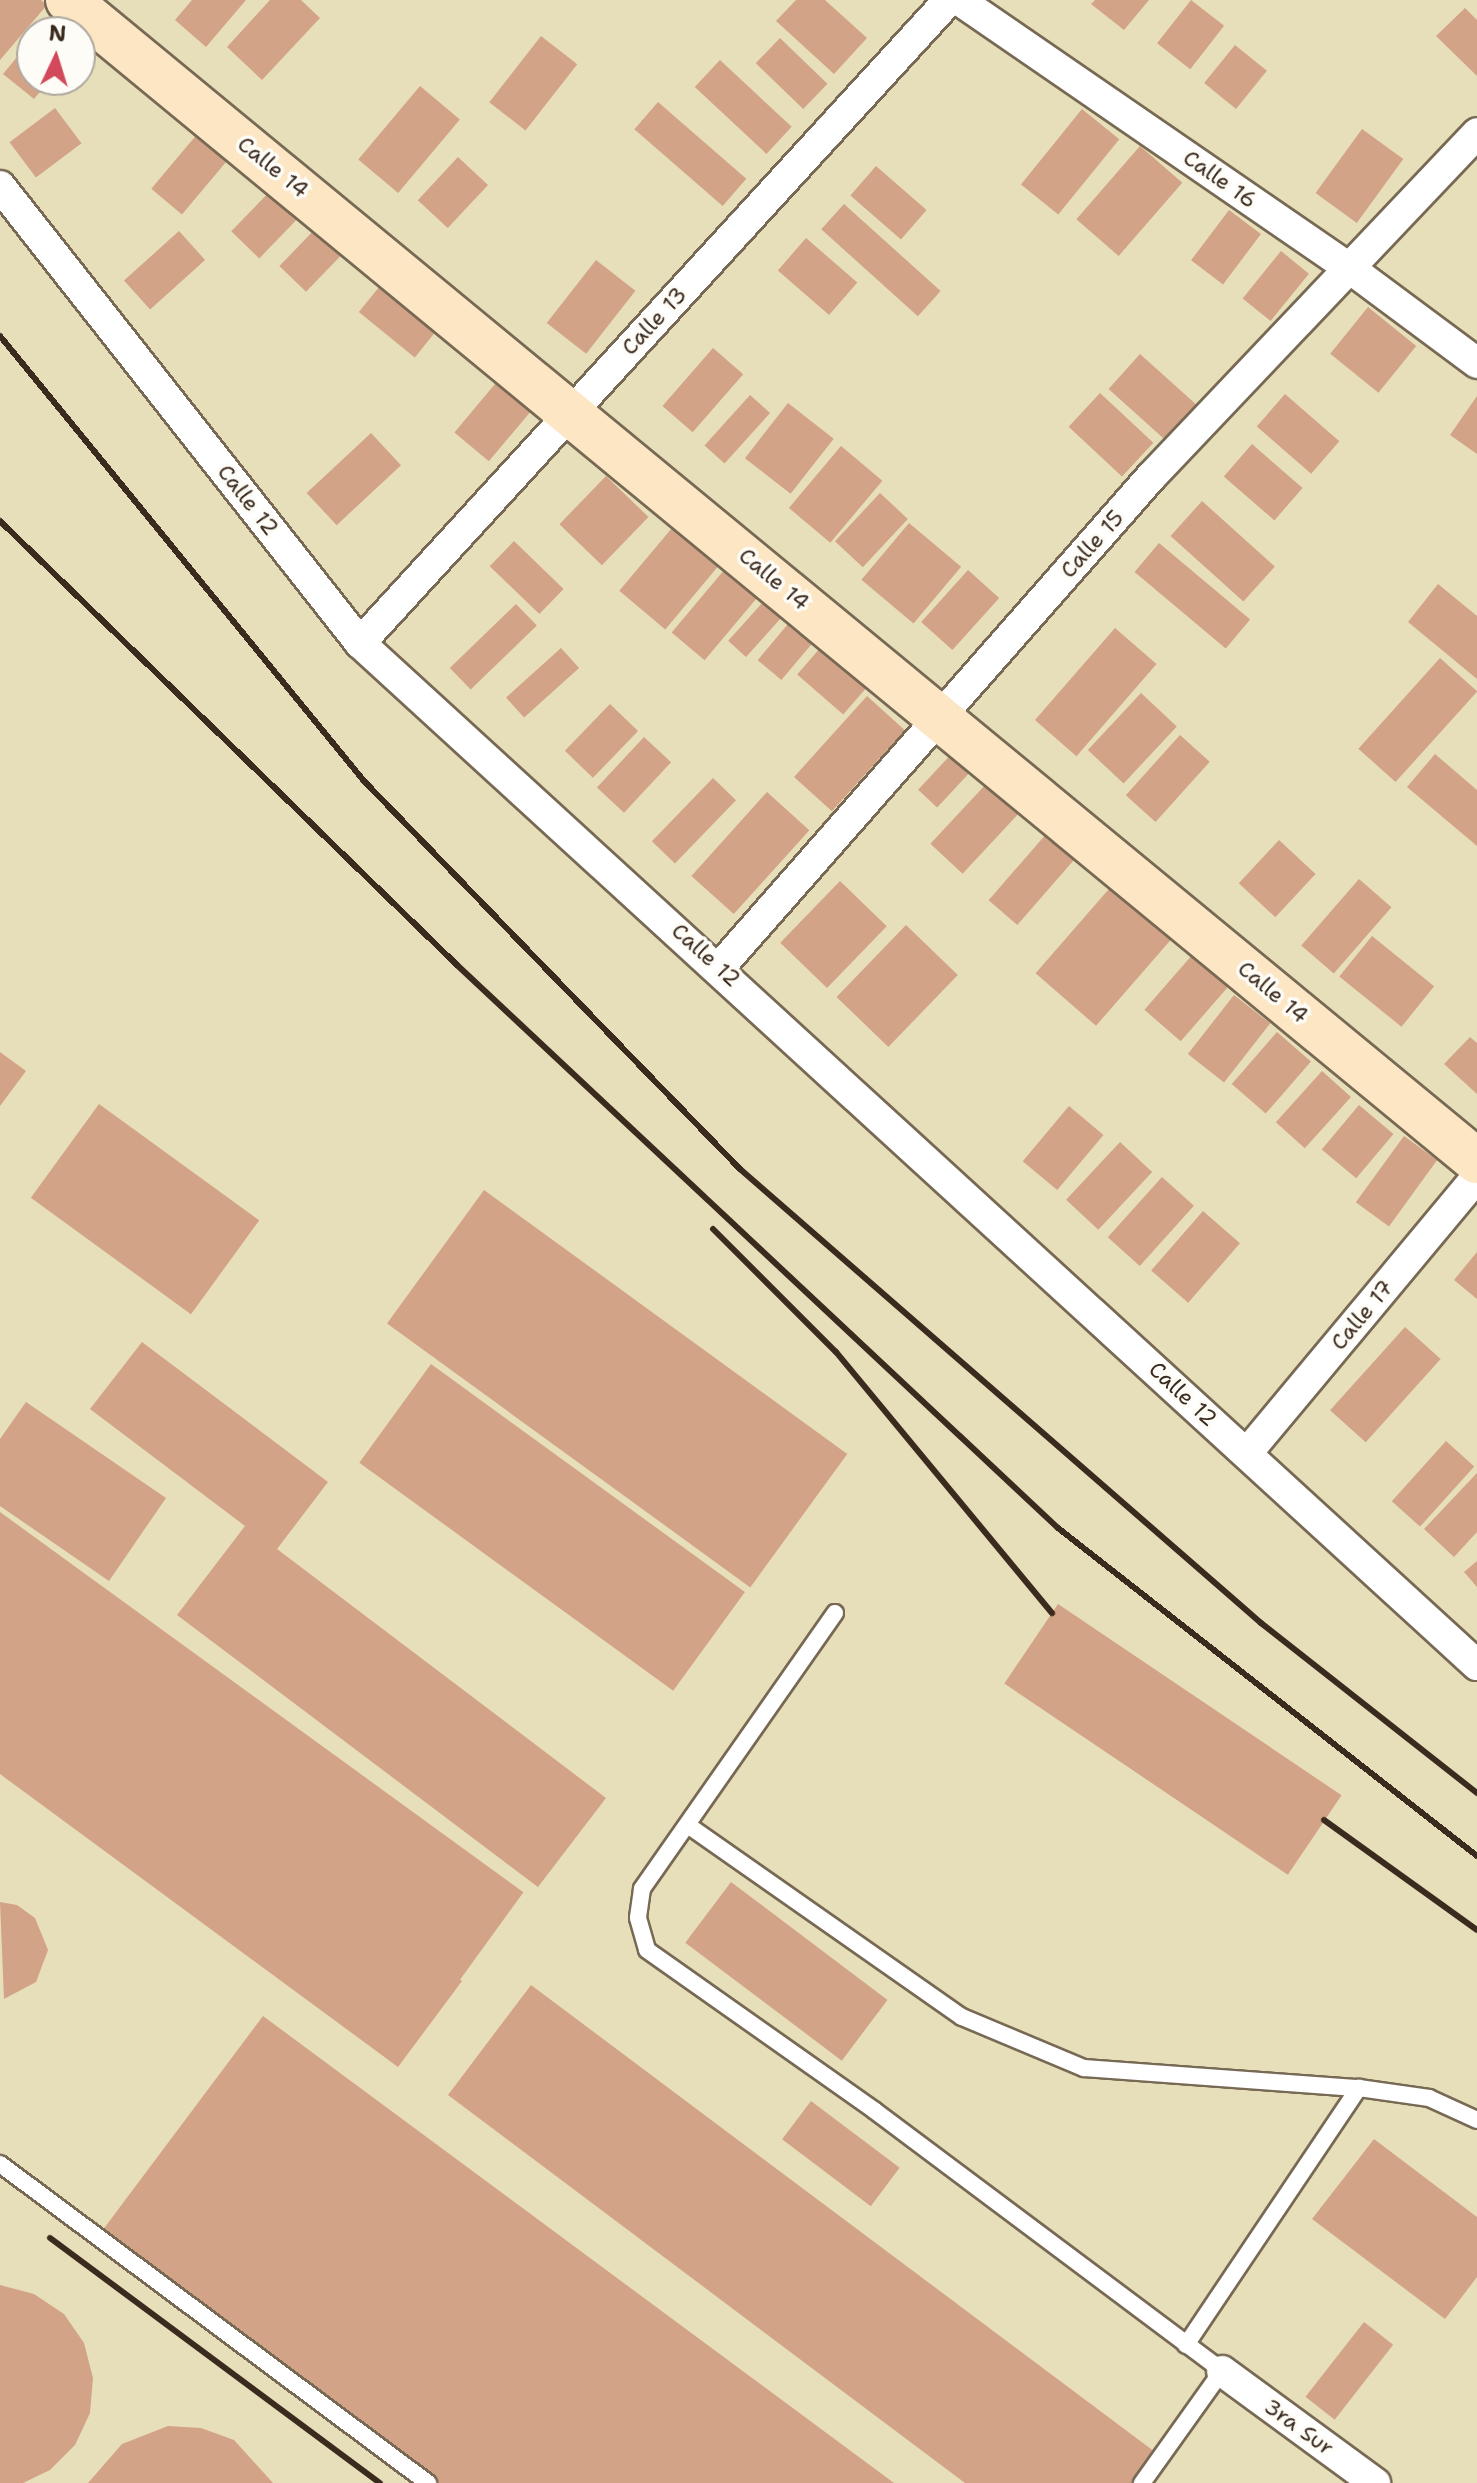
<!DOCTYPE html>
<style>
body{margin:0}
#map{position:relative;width:1477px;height:2483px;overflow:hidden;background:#e7dfb9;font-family:"Shantell Sans",sans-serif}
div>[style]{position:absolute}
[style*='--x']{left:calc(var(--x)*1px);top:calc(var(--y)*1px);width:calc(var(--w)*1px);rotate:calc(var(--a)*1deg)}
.building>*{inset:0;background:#d3a387;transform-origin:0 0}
.roads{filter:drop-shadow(2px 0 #776954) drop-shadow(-2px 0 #776954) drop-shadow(0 2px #776954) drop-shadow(0 -2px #776954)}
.lane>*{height:16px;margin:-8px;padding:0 8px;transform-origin:8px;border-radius:8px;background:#fff}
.street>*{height:30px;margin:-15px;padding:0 15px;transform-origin:15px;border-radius:15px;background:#fff}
.secondary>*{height:44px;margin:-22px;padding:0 22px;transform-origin:22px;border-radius:22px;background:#fce6c4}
.rail>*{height:6px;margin:-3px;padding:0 3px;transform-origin:3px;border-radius:3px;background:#3b2a1e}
span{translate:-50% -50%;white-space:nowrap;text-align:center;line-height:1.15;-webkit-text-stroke:7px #fdfcf7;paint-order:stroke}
.street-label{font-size:22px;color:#3b2a1e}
.north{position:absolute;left:16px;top:16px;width:80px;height:80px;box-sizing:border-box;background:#fdfcf7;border:2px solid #afa8a0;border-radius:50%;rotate:4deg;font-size:22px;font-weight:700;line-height:32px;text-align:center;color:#3b2a1e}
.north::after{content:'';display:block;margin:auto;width:28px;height:36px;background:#d1495b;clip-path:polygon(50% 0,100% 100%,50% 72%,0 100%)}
</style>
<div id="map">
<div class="building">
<i style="clip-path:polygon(0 0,41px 0,47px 5px,0 60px)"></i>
<i style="clip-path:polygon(192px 0,246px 0,206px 47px,175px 20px)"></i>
<i style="clip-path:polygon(270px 0,301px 0,320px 18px,262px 80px,227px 47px)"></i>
<i style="clip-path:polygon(796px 0,825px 0,867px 38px,834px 74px,776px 21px)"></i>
<i style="clip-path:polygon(1095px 0,1149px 0,1124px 30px,1091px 4px)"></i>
<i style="left:1191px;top:0;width:42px;height:55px;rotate:38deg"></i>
<i style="clip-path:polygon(1465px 8px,1477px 20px,1477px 76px,1436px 36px)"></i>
<i style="clip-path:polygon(54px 13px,78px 32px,38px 32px)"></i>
<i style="left:541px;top:36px;width:46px;height:84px;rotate:38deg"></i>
<i style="left:780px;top:38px;width:66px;height:35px;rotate:44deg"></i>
<i style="clip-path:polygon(32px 39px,32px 80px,50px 80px,34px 99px,3px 74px)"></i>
<i style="left:1235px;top:45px;width:41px;height:49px;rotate:39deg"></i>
<i style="left:720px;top:60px;width:98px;height:37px;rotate:43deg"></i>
<i style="left:420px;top:86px;width:52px;height:96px;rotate:40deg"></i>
<i style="left:658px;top:102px;width:117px;height:36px;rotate:41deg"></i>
<i style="left:55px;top:108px;width:44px;height:57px;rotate:53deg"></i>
<i style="left:1082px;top:109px;width:48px;height:97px;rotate:39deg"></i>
<i style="left:204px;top:126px;width:40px;height:82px;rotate:40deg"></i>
<i style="left:1362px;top:129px;width:51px;height:79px;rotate:36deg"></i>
<i style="left:1140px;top:146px;width:56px;height:97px;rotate:41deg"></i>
<i style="left:458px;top:157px;width:41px;height:59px;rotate:43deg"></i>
<i style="left:876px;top:166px;width:67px;height:39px;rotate:41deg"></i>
<i style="left:275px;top:186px;width:39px;height:63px;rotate:44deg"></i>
<i style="left:844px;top:204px;width:130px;height:34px;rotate:42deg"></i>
<i style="left:1229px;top:210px;width:40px;height:63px;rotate:37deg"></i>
<i style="left:319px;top:225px;width:37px;height:57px;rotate:44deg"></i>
<i style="left:179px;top:231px;width:39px;height:74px;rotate:48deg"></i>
<i style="left:806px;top:238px;width:68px;height:43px;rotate:41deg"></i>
<i style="left:1281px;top:251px;width:36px;height:61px;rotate:39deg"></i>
<i style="left:596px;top:260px;width:50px;height:80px;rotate:38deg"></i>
<i style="left:384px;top:281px;width:72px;height:40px;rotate:39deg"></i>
<i style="left:1368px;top:307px;width:62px;height:60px;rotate:39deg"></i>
<i style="left:713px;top:348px;width:40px;height:77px;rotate:41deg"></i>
<i style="left:1140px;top:354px;width:79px;height:47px;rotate:42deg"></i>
<i style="left:500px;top:378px;width:45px;height:71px;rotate:40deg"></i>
<i style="left:1100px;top:393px;width:73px;height:46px;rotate:43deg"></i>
<i style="left:1285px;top:394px;width:72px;height:43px;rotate:41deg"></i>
<i style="left:750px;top:395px;width:27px;height:68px;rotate:42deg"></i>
<i style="clip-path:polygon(1477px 396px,1477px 454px,1450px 435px)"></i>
<i style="left:788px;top:403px;width:58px;height:70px;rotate:38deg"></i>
<i style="left:371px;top:433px;width:44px;height:88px;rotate:47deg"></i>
<i style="left:1252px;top:444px;width:67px;height:43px;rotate:41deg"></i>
<i style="left:841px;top:446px;width:54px;height:81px;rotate:40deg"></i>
<i style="left:606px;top:476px;width:59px;height:67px;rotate:44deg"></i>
<i style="left:880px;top:493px;width:38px;height:66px;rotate:43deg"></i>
<i style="left:1202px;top:501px;width:98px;height:47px;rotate:42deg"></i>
<i style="left:909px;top:523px;width:68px;height:74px;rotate:40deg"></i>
<i style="left:672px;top:528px;width:60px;height:82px;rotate:40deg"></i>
<i style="left:514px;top:541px;width:69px;height:35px;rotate:44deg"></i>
<i style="left:1159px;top:543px;width:119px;height:38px;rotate:40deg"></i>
<i style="left:725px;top:569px;width:43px;height:83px;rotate:40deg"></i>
<i style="left:968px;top:570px;width:42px;height:70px;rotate:42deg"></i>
<i style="clip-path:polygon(1438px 584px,1477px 616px,1477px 679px,1408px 622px)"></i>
<i style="left:765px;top:600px;width:24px;height:55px;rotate:42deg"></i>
<i style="left:516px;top:604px;width:30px;height:92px;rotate:46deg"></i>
<i style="left:793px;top:618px;width:31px;height:55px;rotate:40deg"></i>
<i style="left:1115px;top:628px;width:55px;height:122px;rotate:41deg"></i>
<i style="left:828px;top:639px;width:61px;height:47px;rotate:41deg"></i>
<i style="left:561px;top:648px;width:27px;height:74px;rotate:48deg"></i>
<i style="left:1440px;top:658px;width:50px;height:122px;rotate:42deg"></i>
<i style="left:1141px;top:693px;width:49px;height:78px;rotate:43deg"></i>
<i style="left:867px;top:696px;width:51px;height:109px;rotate:42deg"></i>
<i style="left:610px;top:704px;width:39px;height:65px;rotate:44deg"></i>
<i style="left:1180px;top:735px;width:40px;height:81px;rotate:42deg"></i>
<i style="left:644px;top:737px;width:37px;height:69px;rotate:43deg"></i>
<i style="left:957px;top:748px;width:26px;height:57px;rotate:43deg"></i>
<i style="clip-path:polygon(1435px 754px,1477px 790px,1477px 846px,1407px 787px)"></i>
<i style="left:713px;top:778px;width:32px;height:88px;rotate:44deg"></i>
<i style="left:987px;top:783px;width:44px;height:83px;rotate:43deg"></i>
<i style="left:767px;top:792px;width:57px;height:113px;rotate:42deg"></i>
<i style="left:1047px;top:833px;width:38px;height:89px;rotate:41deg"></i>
<i style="left:1279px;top:840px;width:50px;height:59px;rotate:43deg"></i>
<i style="left:1359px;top:879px;width:43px;height:88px;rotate:41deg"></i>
<i style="left:840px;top:881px;width:65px;height:86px;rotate:44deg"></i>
<i style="left:1115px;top:882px;width:80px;height:121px;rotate:41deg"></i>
<i style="left:906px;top:925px;width:72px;height:100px;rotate:44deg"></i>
<i style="left:1372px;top:936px;width:80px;height:52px;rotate:39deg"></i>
<i style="left:1193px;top:954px;width:48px;height:74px;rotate:41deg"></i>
<i style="left:1234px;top:995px;width:46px;height:75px;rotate:38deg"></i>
<i style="left:1277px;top:1032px;width:45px;height:69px;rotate:41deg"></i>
<i style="clip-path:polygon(1470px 1037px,1477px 1043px,1477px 1094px,1444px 1064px)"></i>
<i style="clip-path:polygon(0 1052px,26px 1071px,0 1106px)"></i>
<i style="left:1322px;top:1071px;width:39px;height:69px;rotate:42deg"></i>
<i style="left:99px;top:1104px;width:198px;height:116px;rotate:36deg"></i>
<i style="left:1359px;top:1105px;width:45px;height:58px;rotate:40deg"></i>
<i style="left:1069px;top:1106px;width:45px;height:72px;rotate:40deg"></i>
<i style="left:1404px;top:1136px;width:41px;height:82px;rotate:36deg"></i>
<i style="left:1120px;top:1142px;width:44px;height:79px;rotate:43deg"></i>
<i style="left:1162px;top:1177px;width:43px;height:81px;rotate:42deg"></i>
<i style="left:484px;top:1190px;width:449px;height:165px;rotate:36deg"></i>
<i style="left:1203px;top:1211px;width:49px;height:79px;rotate:41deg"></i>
<i style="clip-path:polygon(1477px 1252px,1477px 1299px,1454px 1280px)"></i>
<i style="left:1405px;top:1327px;width:48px;height:112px;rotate:42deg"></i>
<i style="clip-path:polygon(142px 1342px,328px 1482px,277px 1549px,606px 1798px,538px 1887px,177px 1615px,245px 1526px,90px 1409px)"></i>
<i style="left:431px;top:1364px;width:388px;height:122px;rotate:36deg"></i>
<i style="clip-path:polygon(26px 1402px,166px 1498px,109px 1581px,0 1506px,0 1439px)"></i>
<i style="left:1446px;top:1441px;width:38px;height:81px;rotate:42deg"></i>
<i style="clip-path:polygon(1477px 1473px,1477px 1532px,1454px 1557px,1424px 1529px)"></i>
<i style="left:0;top:1512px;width:647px;height:120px;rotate:36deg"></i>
<i style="clip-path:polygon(1477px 1561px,1477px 1587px,1464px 1572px)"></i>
<i style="left:1058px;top:1604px;width:342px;height:96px;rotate:34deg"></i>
<i style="clip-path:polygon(0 1640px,462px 1981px,398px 2067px,0 1774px)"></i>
<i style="left:731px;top:1882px;width:196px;height:76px;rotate:37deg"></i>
<i style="clip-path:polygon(0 1902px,17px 1905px,35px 1918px,48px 1950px,36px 1982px,4px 1999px)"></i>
<i style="clip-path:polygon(531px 1985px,1155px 2452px,1132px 2483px,965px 2483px,448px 2095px)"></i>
<i style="clip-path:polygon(263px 2016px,894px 2483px,433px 2483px,99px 2235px)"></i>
<i style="left:811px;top:2101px;width:111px;height:48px;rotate:37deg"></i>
<i style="clip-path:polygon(1374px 2139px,1477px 2217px,1477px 2277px,1445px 2319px,1312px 2219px)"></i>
<i style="clip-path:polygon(0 2285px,34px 2294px,64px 2314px,84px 2343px,93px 2378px,90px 2413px,75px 2445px,50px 2470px,23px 2483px,0 2483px)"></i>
<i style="left:1364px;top:2322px;width:37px;height:95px;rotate:38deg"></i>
<i style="clip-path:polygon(168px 2426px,201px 2428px,234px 2440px,273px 2483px,88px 2483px,122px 2444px)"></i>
</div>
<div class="roads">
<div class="lane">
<i style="--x:835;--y:1613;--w:337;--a:125"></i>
<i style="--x:642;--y:1889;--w:29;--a:98"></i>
<i style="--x:638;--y:1918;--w:33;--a:74"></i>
<i style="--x:647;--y:1950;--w:279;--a:35.2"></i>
<i style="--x:875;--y:2111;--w:434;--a:36.8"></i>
<i style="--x:1222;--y:2371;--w:138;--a:125.5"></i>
<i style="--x:689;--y:1826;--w:333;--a:35"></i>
<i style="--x:962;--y:2017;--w:132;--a:22.7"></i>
<i style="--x:1084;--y:2068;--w:276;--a:4.2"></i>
<i style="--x:1359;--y:2088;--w:71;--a:8.1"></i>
<i style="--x:1429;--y:2098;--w:53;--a:24.6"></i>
<i style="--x:0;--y:2164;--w:534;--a:36.7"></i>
<i style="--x:1186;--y:2345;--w:310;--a:-56.1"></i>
</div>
<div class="street">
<i style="--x:959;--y:0;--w:477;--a:34.5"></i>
<i style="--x:1352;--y:270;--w:156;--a:36.6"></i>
<i style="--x:0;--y:186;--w:582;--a:51.77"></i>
<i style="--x:360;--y:643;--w:1514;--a:42.46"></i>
<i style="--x:360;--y:643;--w:872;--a:-47.51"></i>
<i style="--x:720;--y:967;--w:653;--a:-48.67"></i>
<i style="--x:1151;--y:477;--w:474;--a:-46.5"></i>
<i style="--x:1247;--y:1453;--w:359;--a:-50.2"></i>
<i style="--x:1222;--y:2371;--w:190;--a:36.2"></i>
</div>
<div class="secondary">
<i style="--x:68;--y:0;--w:1826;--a:39.49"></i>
</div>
</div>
<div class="rail">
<i style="--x:0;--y:336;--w:575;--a:50.72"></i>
<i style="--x:364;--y:781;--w:540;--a:45.9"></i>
<i style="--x:740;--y:1169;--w:691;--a:41.07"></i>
<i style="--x:1261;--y:1623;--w:275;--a:38.2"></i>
<i style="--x:0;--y:521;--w:637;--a:44.17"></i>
<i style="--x:457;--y:965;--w:824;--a:43.13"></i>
<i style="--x:1058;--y:1528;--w:532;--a:38.05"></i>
<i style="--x:713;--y:1229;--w:174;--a:45"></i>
<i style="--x:836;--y:1352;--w:339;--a:50.4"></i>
<i style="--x:1324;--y:1820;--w:188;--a:35.7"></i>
<i style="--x:50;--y:2238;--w:411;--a:36.6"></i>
</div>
<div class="street-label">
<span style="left:273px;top:167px;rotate:39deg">Calle 14</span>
<span style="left:1220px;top:179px;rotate:35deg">Calle 16</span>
<span style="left:654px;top:321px;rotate:-47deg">Calle 13</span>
<span style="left:248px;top:500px;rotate:52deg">Calle 12</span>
<span style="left:1092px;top:544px;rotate:-48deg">Calle 15</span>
<span style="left:774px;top:579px;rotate:40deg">Calle 14</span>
<span style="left:706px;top:955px;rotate:42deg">Calle 12</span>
<span style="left:1273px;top:992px;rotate:40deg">Calle 14</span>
<span style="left:1362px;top:1315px;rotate:-50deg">Calle 17</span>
<span style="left:1183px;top:1394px;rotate:43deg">Calle 12</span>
<span style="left:1299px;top:2427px;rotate:36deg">3ra Sur</span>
</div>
<div class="north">N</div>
</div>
